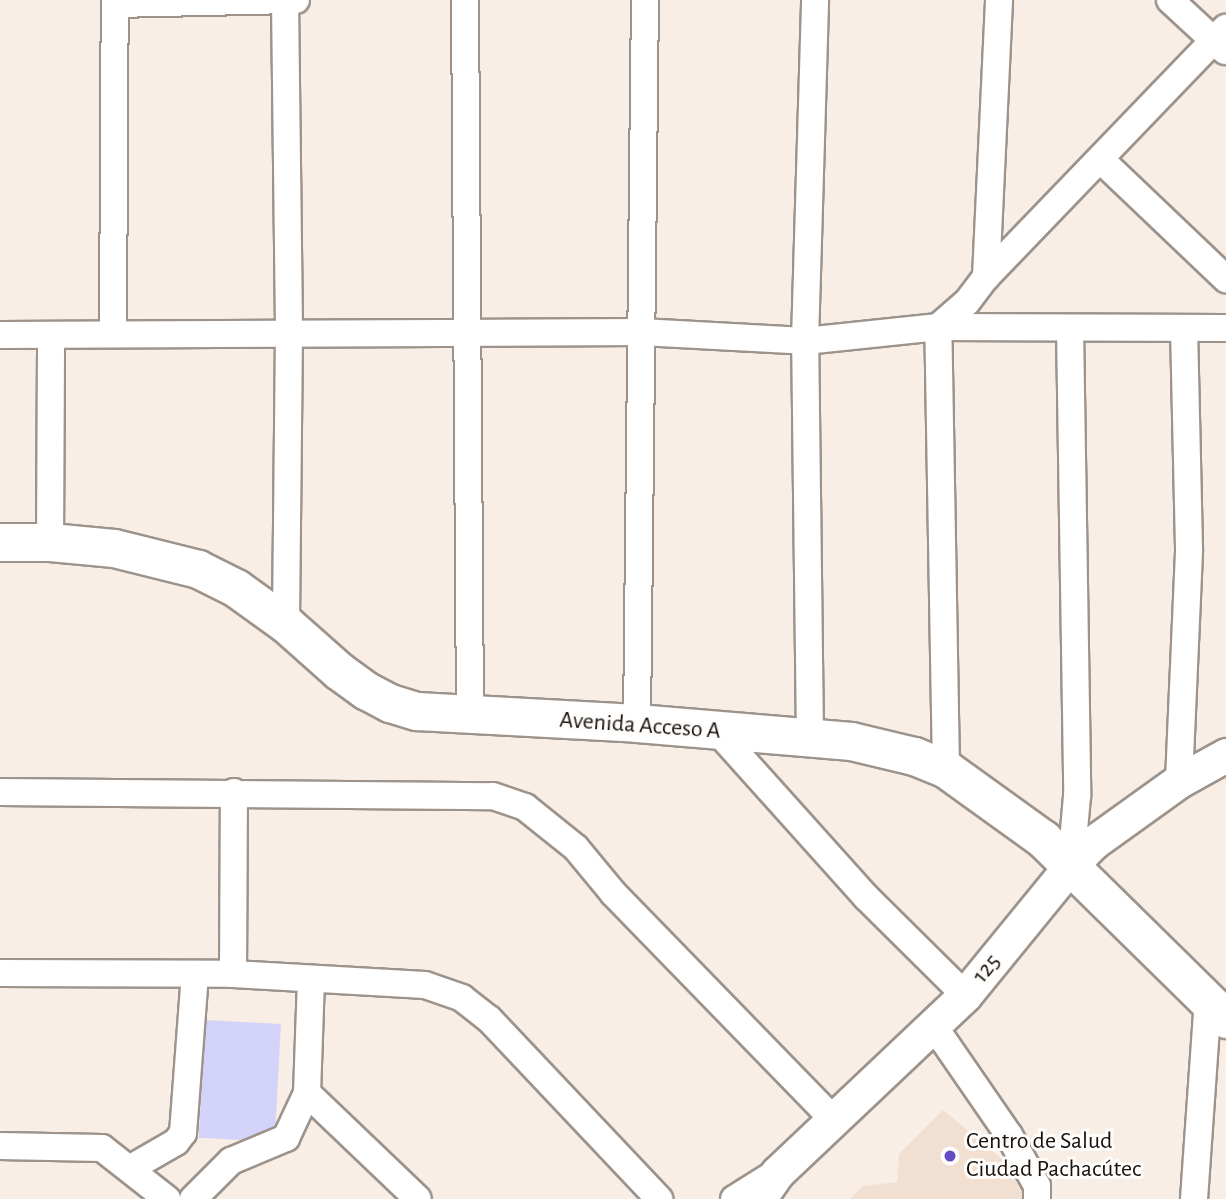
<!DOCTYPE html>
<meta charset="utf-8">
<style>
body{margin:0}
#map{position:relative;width:1226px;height:1199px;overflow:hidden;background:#f8eee5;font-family:"Alegreya Sans",sans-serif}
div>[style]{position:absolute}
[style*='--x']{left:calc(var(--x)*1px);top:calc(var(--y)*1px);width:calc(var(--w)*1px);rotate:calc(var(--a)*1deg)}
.built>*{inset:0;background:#f1e0d2}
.green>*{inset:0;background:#d3d2f8;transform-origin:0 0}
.roads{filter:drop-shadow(2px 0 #9d938b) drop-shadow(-2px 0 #9d938b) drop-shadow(0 2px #9d938b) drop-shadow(0 -2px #9d938b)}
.minor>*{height:26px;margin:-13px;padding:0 13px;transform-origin:13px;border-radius:13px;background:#fff}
.tertiary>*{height:33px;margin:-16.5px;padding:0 16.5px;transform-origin:16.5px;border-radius:16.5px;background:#fff}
.secondary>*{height:37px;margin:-18.5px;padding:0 18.5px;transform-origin:18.5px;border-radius:18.5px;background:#fff}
.dots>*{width:19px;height:19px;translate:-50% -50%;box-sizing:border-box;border:4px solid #fffdfb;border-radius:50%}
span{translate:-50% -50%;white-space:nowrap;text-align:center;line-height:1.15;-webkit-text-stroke:6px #fffdfb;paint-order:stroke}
.street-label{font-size:24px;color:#15110e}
.poi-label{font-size:24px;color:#15110e}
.left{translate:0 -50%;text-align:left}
</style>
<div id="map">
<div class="built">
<i style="clip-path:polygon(943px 1110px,1015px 1170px,1025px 1199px,850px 1199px,863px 1186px,897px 1182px,899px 1154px)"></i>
</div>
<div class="green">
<i style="left:205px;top:1020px;width:76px;height:118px;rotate:3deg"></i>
</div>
<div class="roads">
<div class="minor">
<i style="--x:285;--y:0;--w:333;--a:89.3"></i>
<i style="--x:289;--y:333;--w:291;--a:90.6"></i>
<i style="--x:465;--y:0;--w:715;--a:89.6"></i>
<i style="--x:1170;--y:0;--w:75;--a:42.8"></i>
<i style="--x:115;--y:4;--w:181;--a:-1.3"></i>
<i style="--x:1101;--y:160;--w:173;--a:43.6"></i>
<i style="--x:986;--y:277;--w:277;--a:-87.3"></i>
<i style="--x:1070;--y:328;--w:468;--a:89.1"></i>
<i style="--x:1077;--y:796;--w:69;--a:95"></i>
<i style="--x:113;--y:333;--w:333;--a:-89.7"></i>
<i style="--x:0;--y:335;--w:641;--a:-0.27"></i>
<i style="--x:641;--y:332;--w:164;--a:3.1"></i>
<i style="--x:805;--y:341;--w:134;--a:-6"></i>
<i style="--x:938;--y:327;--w:288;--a:0.2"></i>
<i style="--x:50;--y:542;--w:206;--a:-89.7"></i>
<i style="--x:637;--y:723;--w:723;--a:-89.37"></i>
<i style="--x:718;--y:732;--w:222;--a:48.1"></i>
<i style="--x:866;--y:897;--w:139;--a:44.7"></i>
<i style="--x:810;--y:738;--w:397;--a:-90.7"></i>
<i style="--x:805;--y:341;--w:341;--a:-88.3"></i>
<i style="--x:946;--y:769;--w:442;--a:-91"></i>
<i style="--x:938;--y:327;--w:38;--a:-41"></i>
<i style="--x:967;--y:302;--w:31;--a:-53"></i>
<i style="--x:986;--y:277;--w:346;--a:-46.1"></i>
<i style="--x:1179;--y:781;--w:233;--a:-87.5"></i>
<i style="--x:1189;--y:548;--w:219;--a:-91.3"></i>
<i style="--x:0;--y:792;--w:493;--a:0.5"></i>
<i style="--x:493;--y:796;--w:34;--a:19"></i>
<i style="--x:525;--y:807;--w:65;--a:38.8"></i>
<i style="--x:576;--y:848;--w:60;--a:50.4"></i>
<i style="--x:614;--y:894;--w:314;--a:45.8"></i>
<i style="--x:0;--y:973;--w:233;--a:0.2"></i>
<i style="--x:233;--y:974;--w:192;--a:3.3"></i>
<i style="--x:425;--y:985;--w:39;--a:19"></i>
<i style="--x:462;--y:998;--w:34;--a:38"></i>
<i style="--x:489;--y:1019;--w:248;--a:46.6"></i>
<i style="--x:233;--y:974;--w:182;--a:-89.7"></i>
<i style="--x:311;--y:979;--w:114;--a:92"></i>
<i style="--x:307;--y:1093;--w:153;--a:43.7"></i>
<i style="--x:933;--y:1025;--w:134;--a:55.4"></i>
<i style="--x:1009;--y:1135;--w:58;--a:61.2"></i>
<i style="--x:1037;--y:1186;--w:13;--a:90"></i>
<i style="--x:0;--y:1146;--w:102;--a:1.1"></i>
<i style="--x:102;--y:1148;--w:83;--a:38.1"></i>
<i style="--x:131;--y:1168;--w:52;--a:-30"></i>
<i style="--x:176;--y:1142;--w:11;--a:-52"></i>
<i style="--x:183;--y:1133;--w:159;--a:-85.7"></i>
<i style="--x:193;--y:1199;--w:54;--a:-45"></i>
<i style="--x:231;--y:1161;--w:60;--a:-22.7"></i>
<i style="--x:286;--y:1138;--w:50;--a:-65"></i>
<i style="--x:734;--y:1199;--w:47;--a:-32"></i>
<i style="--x:1194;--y:1199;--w:198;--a:-86"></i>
</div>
<div class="tertiary">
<i style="--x:759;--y:1199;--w:32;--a:-55"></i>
<i style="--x:777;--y:1173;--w:259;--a:-43.4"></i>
<i style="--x:965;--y:995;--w:168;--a:-50.8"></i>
<i style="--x:1071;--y:865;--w:33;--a:-45"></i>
<i style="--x:1094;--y:842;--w:105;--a:-35.7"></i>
<i style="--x:1179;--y:781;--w:54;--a:-29"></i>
</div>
<div class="secondary">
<i style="--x:0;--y:542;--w:50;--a:0"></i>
<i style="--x:50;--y:542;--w:64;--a:5.4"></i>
<i style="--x:114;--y:548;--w:87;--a:14"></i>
<i style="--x:198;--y:569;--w:42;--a:26.6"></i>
<i style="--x:236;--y:588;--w:62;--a:35.8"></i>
<i style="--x:286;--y:624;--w:71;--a:41.6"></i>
<i style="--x:339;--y:671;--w:34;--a:36"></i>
<i style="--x:367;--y:691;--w:26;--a:28"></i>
<i style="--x:390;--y:703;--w:28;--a:17"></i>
<i style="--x:417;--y:711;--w:220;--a:3.1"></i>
<i style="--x:637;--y:723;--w:215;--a:4.8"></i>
<i style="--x:851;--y:741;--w:65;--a:13.4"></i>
<i style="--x:914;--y:756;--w:35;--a:22"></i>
<i style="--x:946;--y:769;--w:120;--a:35.8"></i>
<i style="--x:1043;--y:839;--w:257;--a:44.5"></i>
</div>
</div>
<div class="dots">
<i style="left:950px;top:1156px;background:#634bc4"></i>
</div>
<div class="street-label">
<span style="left:640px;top:726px;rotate:4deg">Avenida Acceso A</span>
<span style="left:987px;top:969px;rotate:-51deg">125</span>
</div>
<div class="poi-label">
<span class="left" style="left:966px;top:1156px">Centro de Salud<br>Ciudad Pachacútec</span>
</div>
</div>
